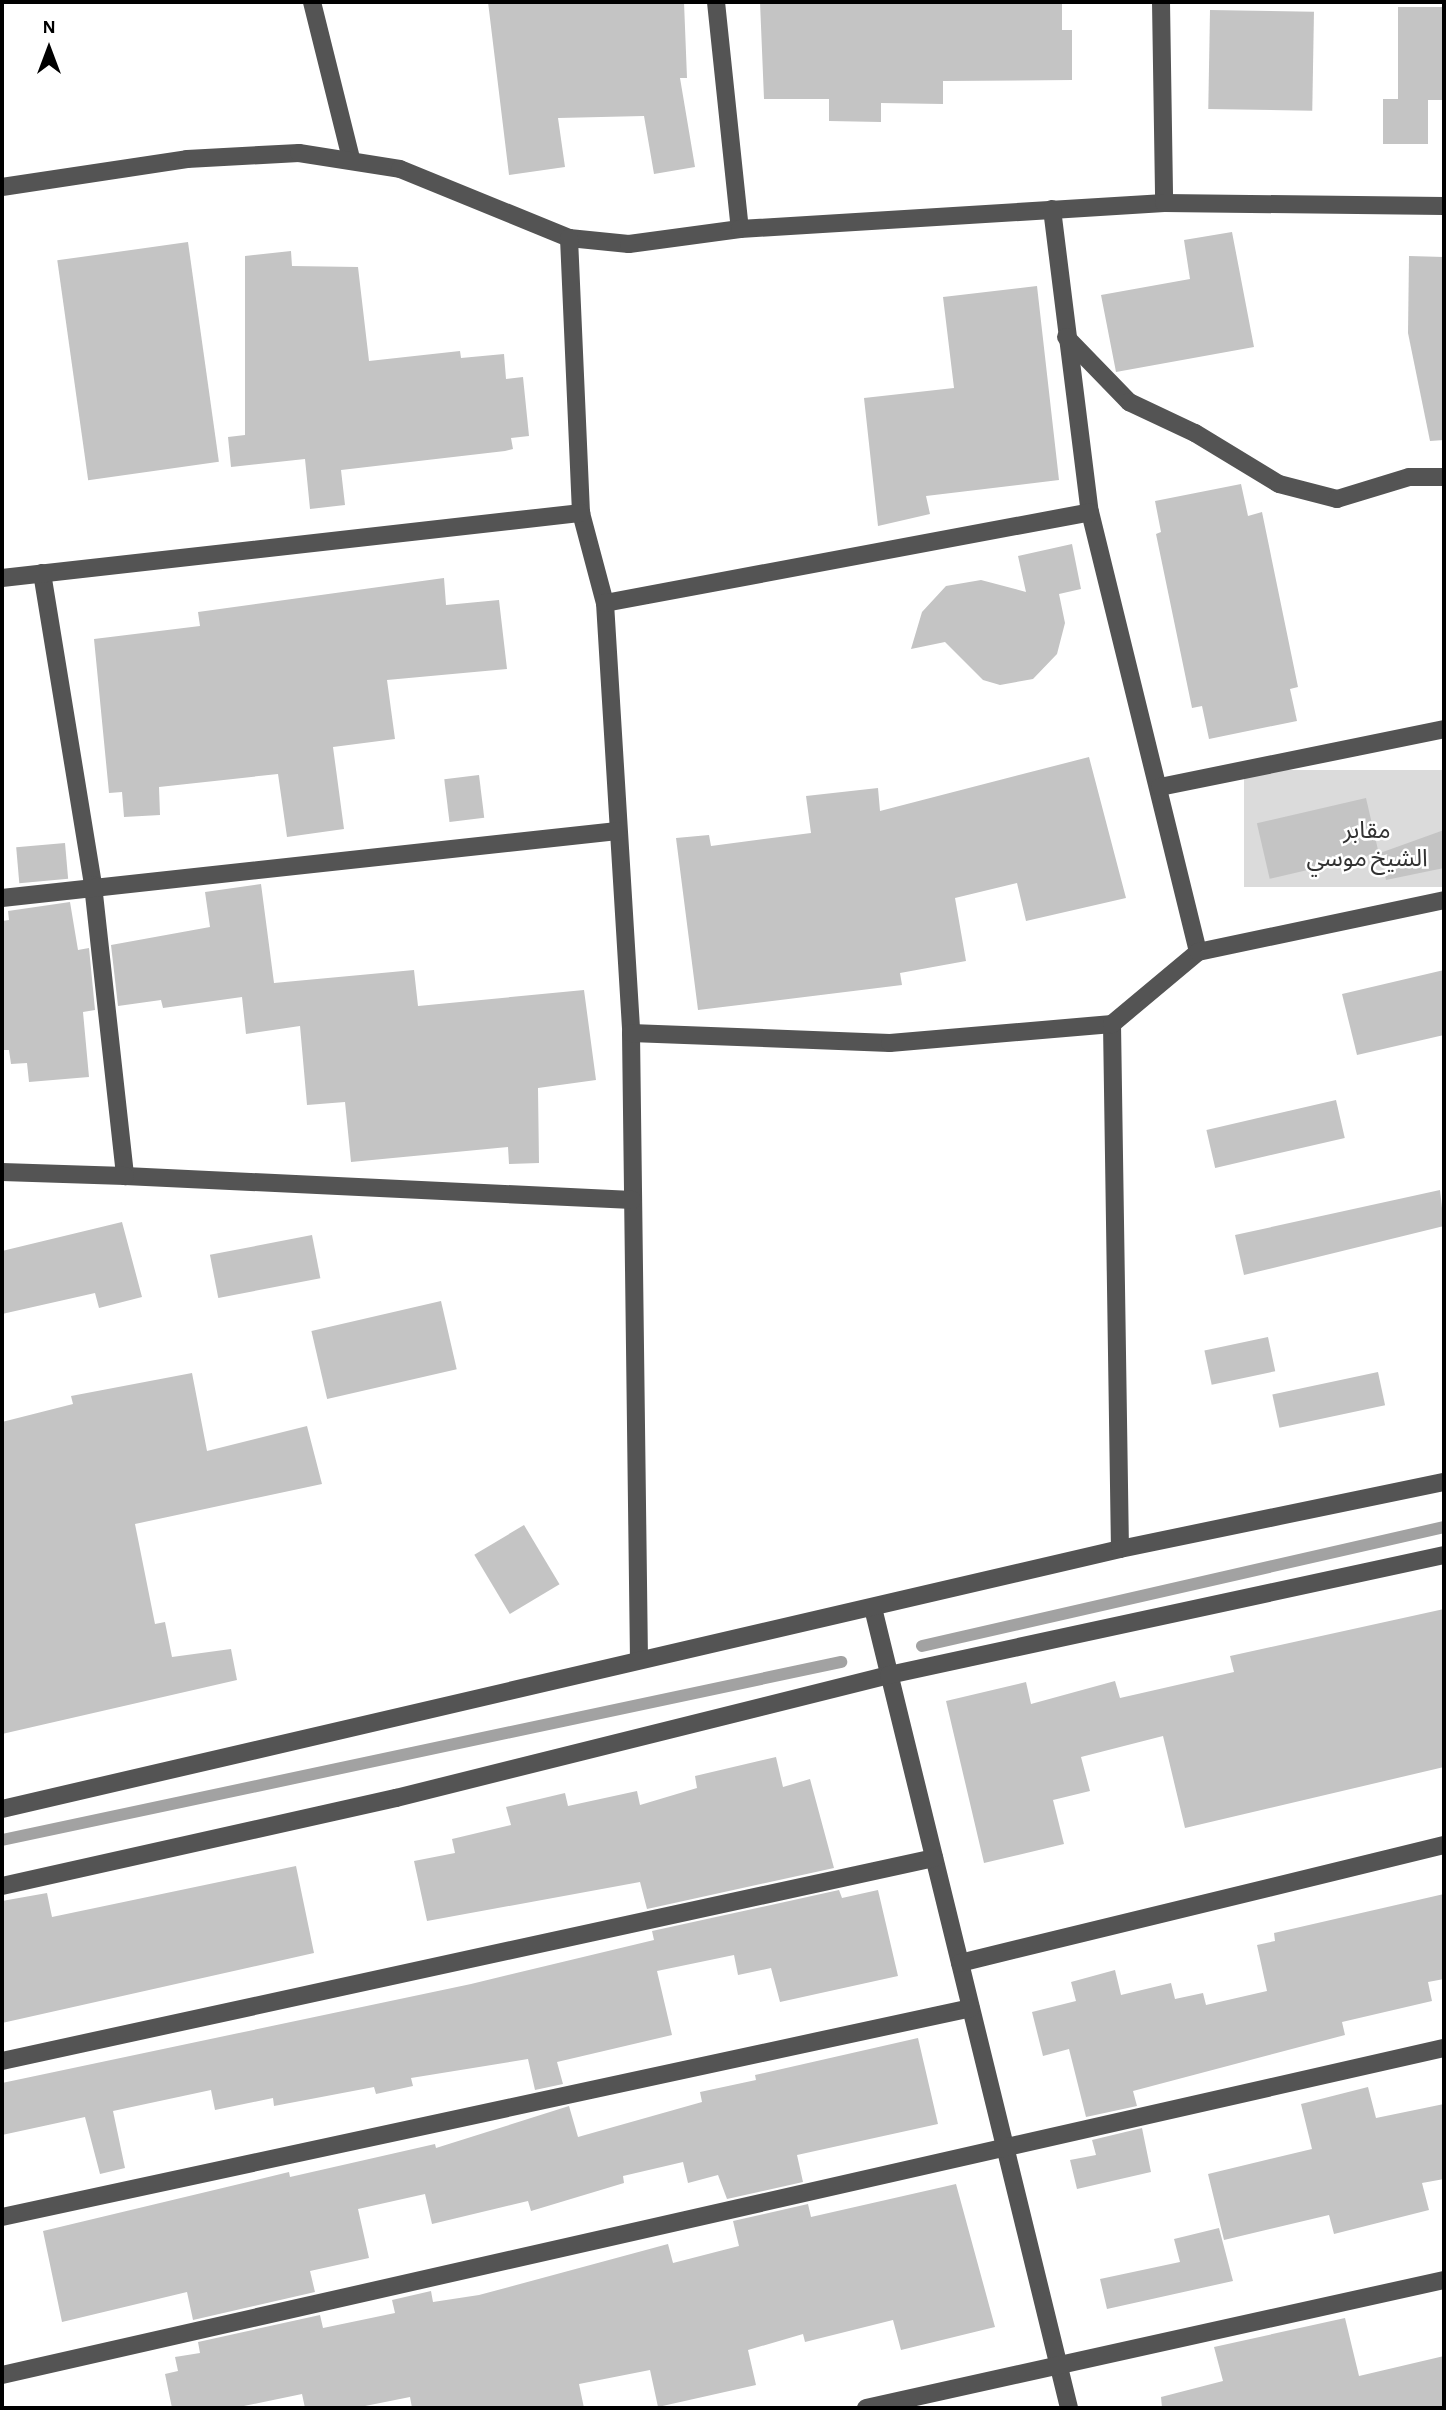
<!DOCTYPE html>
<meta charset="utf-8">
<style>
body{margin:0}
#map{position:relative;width:1446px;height:2410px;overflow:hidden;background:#fff;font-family:"Alegreya Sans","Noto Sans Arabic",sans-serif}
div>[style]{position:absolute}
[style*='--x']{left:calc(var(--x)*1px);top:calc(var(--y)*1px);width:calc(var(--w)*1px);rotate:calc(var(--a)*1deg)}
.green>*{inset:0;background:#dbdbdb;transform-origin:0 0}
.stream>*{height:12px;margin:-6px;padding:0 6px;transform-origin:6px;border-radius:6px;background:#a2a2a2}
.building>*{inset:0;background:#c4c4c4;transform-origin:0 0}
.minor>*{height:18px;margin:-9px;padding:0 9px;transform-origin:9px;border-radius:9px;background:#545454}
span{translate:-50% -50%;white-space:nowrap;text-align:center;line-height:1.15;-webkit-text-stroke:5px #fff;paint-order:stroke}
.park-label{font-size:24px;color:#323232}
.frame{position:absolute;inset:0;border:4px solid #000;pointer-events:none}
.north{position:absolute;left:14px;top:14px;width:70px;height:70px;-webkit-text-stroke:5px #fff;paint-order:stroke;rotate:0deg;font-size:19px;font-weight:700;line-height:28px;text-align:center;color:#000}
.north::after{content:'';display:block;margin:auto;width:24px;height:32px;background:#000;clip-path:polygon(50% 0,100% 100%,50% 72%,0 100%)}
</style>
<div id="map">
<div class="green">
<i style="left:1444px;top:770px;width:117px;height:200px;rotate:90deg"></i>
</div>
<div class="stream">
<i style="--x:922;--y:1646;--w:535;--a:-12.84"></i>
<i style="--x:2;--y:1840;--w:858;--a:-11.98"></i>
</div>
<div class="building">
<i style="clip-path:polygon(488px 2px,684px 2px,687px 78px,680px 78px,695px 167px,654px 174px,644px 116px,558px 118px,565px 167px,509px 175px)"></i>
<i style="clip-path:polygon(760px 2px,1062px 2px,1062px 30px,1072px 30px,1072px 80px,943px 81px,943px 104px,881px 103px,881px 122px,829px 121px,829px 99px,764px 99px)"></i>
<i style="clip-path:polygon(1398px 7px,1444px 7px,1444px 100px,1428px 100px,1428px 144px,1383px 144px,1383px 99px,1398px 99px)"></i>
<i style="left:1210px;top:10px;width:104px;height:99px;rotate:1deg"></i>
<i style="clip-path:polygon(1232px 232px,1254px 347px,1116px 372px,1101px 295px,1190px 279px,1184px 240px)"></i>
<i style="left:188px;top:242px;width:222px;height:132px;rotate:82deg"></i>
<i style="clip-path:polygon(291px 251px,292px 266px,358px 267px,369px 361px,460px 351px,461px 358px,504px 354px,506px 379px,523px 377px,529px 436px,511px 438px,513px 449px,505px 451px,341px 470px,345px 505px,310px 509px,305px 459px,231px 467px,228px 437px,245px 435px,245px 256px)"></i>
<i style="clip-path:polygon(1409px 256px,1444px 257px,1444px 440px,1430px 441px,1408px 333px)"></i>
<i style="clip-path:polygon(1037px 286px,1059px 480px,926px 496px,930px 514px,878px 526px,864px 398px,954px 388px,943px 297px)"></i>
<i style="clip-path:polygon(1241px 484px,1248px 516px,1262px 512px,1298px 687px,1290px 689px,1297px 721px,1209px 739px,1202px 706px,1192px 708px,1156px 534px,1161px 532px,1155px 501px)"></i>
<i style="clip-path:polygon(1072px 544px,1081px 589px,1059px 594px,1065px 623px,1057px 654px,1033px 679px,1000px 685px,983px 680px,945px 642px,911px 649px,922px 612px,946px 586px,981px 580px,1026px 592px,1018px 556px)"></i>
<i style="clip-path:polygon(444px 578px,446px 605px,499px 600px,507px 669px,387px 680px,395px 739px,333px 747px,344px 829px,287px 837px,278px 774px,159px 787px,160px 815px,124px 817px,122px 792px,109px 793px,94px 639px,200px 626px,198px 612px)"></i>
<i style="clip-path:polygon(1089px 757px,1126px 898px,1026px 921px,1017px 883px,955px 898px,966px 961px,900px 973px,902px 985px,698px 1010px,676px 838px,709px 835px,711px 846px,811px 833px,806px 796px,878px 788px,880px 811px)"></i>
<i style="left:479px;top:775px;width:43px;height:35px;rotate:83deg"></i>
<i style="left:1366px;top:798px;width:57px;height:112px;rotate:77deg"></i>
<i style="clip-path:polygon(1444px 830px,1444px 868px,1386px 880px,1380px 853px)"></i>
<i style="left:65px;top:843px;width:36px;height:49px;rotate:85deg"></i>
<i style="clip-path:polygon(261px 884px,274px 983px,414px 970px,418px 1006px,584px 990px,596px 1080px,538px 1088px,539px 1163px,509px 1164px,508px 1147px,351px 1162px,345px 1102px,307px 1105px,300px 1026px,246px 1034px,242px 997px,163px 1008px,161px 1000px,118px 1006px,111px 945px,210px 927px,205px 892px)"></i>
<i style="clip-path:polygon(70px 902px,78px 950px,89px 948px,95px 1010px,83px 1012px,89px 1077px,29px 1082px,27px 1063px,11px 1064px,9px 1050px,2px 1050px,2px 921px,9px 920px,8px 911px)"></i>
<i style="clip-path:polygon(1444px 970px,1444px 1035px,1357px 1055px,1342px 994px)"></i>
<i style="left:1336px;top:1100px;width:39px;height:133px;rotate:77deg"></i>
<i style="clip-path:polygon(1440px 1190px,1444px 1226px,1244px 1275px,1235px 1235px)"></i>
<i style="clip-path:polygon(122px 1222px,142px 1297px,99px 1308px,95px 1293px,2px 1314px,2px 1251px)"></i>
<i style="left:312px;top:1235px;width:44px;height:104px;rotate:79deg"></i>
<i style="left:441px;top:1301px;width:70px;height:133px;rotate:77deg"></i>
<i style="left:1268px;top:1337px;width:35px;height:65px;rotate:78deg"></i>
<i style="left:1378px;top:1372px;width:34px;height:108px;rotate:78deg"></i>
<i style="clip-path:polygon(192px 1373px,207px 1451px,307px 1426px,322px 1484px,135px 1524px,155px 1624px,165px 1622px,172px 1657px,231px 1649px,237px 1680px,2px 1734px,2px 1422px,73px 1404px,71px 1396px)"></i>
<i style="left:524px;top:1525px;width:69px;height:58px;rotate:59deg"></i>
<i style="clip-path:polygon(1444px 1609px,1444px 1767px,1185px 1828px,1163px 1736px,1081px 1757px,1090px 1791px,1053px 1800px,1064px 1844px,984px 1863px,946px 1701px,1026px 1682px,1031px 1704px,1115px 1681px,1120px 1698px,1234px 1672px,1230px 1656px)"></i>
<i style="clip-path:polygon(776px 1757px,783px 1787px,810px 1779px,834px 1868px,647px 1909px,640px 1882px,427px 1921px,414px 1861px,455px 1853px,452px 1839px,511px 1825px,506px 1807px,565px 1793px,568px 1806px,637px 1791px,640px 1805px,697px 1788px,695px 1776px)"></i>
<i style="clip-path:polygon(296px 1866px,314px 1953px,2px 2023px,2px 1901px,47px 1893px,52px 1917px)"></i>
<i style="clip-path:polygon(839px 1890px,842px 1898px,878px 1890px,898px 1976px,780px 2002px,771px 1968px,738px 1975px,734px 1955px,657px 1971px,672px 2035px,557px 2062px,563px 2084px,535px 2090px,528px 2059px,411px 2078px,413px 2086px,376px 2094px,374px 2087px,274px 2106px,273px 2098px,215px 2110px,211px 2090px,113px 2111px,125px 2168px,100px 2174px,85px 2117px,2px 2135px,2px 2083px,471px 1984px,654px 1940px,652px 1931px)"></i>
<i style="clip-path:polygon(1444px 1894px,1444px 1979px,1428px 1982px,1432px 2001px,1342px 2022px,1345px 2035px,1133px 2091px,1137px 2106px,1086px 2117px,1069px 2049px,1043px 2056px,1032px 2012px,1076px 2001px,1071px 1982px,1115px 1970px,1121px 1995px,1171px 1983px,1175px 1999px,1203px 1993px,1206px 2005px,1267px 1991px,1257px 1945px,1275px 1941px,1274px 1933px)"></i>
<i style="clip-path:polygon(918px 2038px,938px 2124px,797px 2155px,803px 2182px,727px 2199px,718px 2175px,688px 2183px,683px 2162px,623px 2176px,624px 2183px,531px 2211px,528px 2201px,432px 2224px,425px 2194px,358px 2209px,369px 2258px,310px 2271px,315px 2292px,193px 2320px,187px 2292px,62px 2322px,43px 2231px,289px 2172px,290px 2177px,435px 2144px,436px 2148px,569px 2106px,578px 2137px,702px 2102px,700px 2092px,756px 2080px,755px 2075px)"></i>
<i style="clip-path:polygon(1368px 2087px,1376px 2118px,1444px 2104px,1444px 2179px,1422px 2183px,1429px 2210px,1334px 2234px,1329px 2215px,1224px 2240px,1208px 2174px,1312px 2149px,1301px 2104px)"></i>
<i style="clip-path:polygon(1142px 2128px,1151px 2172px,1077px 2189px,1070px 2160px,1096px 2155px,1092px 2140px)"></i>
<i style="clip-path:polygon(956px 2184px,995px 2327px,901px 2350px,893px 2320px,805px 2342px,803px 2334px,748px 2350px,756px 2385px,658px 2407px,650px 2370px,579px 2384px,584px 2408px,412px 2408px,410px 2397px,355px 2408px,305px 2408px,302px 2394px,234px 2408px,172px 2408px,165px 2374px,178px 2371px,175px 2357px,200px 2353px,198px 2342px,320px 2315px,323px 2328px,395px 2313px,392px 2300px,431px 2291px,433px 2302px,479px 2295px,668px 2244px,673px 2263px,739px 2246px,733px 2221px,808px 2204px,811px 2217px)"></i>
<i style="clip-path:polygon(1219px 2228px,1233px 2281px,1107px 2309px,1100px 2279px,1180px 2262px,1174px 2239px)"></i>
<i style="clip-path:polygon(1345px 2318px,1359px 2376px,1444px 2356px,1444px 2408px,1162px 2408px,1161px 2397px,1223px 2381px,1214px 2347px)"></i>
</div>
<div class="minor">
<i style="--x:312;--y:2;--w:161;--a:76"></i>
<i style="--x:716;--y:2;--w:228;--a:84"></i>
<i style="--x:1161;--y:2;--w:201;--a:89.1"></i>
<i style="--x:2;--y:187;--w:187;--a:-8.6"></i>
<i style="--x:187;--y:159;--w:112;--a:-3.1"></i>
<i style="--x:299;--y:153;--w:102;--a:9"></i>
<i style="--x:400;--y:169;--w:183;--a:22.2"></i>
<i style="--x:569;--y:238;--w:60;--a:5.7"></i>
<i style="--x:629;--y:244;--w:112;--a:-7.7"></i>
<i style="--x:740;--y:229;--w:425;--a:-3.5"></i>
<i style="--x:1164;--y:203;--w:280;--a:0.6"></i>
<i style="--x:1052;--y:209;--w:305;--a:82.9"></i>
<i style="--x:1090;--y:512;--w:453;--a:76.2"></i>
<i style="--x:569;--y:238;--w:275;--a:87.5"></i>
<i style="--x:581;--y:513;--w:93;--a:75.1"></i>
<i style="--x:605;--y:603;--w:431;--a:86.5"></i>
<i style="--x:631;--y:1033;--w:626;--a:89.27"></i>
<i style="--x:1066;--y:337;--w:91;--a:45.9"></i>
<i style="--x:1129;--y:402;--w:73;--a:25.2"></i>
<i style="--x:1195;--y:433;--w:98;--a:31.3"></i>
<i style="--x:1279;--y:484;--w:60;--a:14.5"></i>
<i style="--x:1337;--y:499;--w:75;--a:-17"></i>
<i style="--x:1409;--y:477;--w:35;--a:0"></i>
<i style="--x:42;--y:573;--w:316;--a:80.7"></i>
<i style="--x:93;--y:885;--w:293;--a:83.7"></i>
<i style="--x:125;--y:1176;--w:508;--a:2.71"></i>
<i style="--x:2;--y:578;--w:583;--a:-6.41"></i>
<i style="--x:605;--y:603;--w:493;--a:-10.6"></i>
<i style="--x:1160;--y:787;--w:290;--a:-11.5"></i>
<i style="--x:2;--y:898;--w:619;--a:-6.22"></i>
<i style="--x:1112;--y:1024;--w:525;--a:89.13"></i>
<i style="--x:631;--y:1033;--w:259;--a:2.2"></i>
<i style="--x:890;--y:1043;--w:223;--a:-4.9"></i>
<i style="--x:1112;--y:1024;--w:112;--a:-39.9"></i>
<i style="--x:1198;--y:952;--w:251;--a:-11.9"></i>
<i style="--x:2;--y:1172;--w:123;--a:1.9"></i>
<i style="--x:873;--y:1608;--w:824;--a:76.23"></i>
<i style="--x:2;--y:1809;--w:1148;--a:-13.09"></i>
<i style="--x:1120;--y:1549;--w:331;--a:-11.7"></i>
<i style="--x:2;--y:1886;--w:404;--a:-12.6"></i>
<i style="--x:396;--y:1798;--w:508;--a:-14.01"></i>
<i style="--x:889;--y:1675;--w:568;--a:-12.2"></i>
<i style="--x:960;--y:1963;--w:498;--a:-13.7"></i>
<i style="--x:2;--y:2061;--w:954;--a:-12.29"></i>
<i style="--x:2;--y:2217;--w:991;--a:-12.17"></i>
<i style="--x:2;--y:2375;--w:1479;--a:-12.78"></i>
<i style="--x:866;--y:2408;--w:592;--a:-12.49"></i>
</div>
<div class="park-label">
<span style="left:1367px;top:846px">مقابر<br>الشيخ موسي</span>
</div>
<div class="frame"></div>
<div class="north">N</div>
</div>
